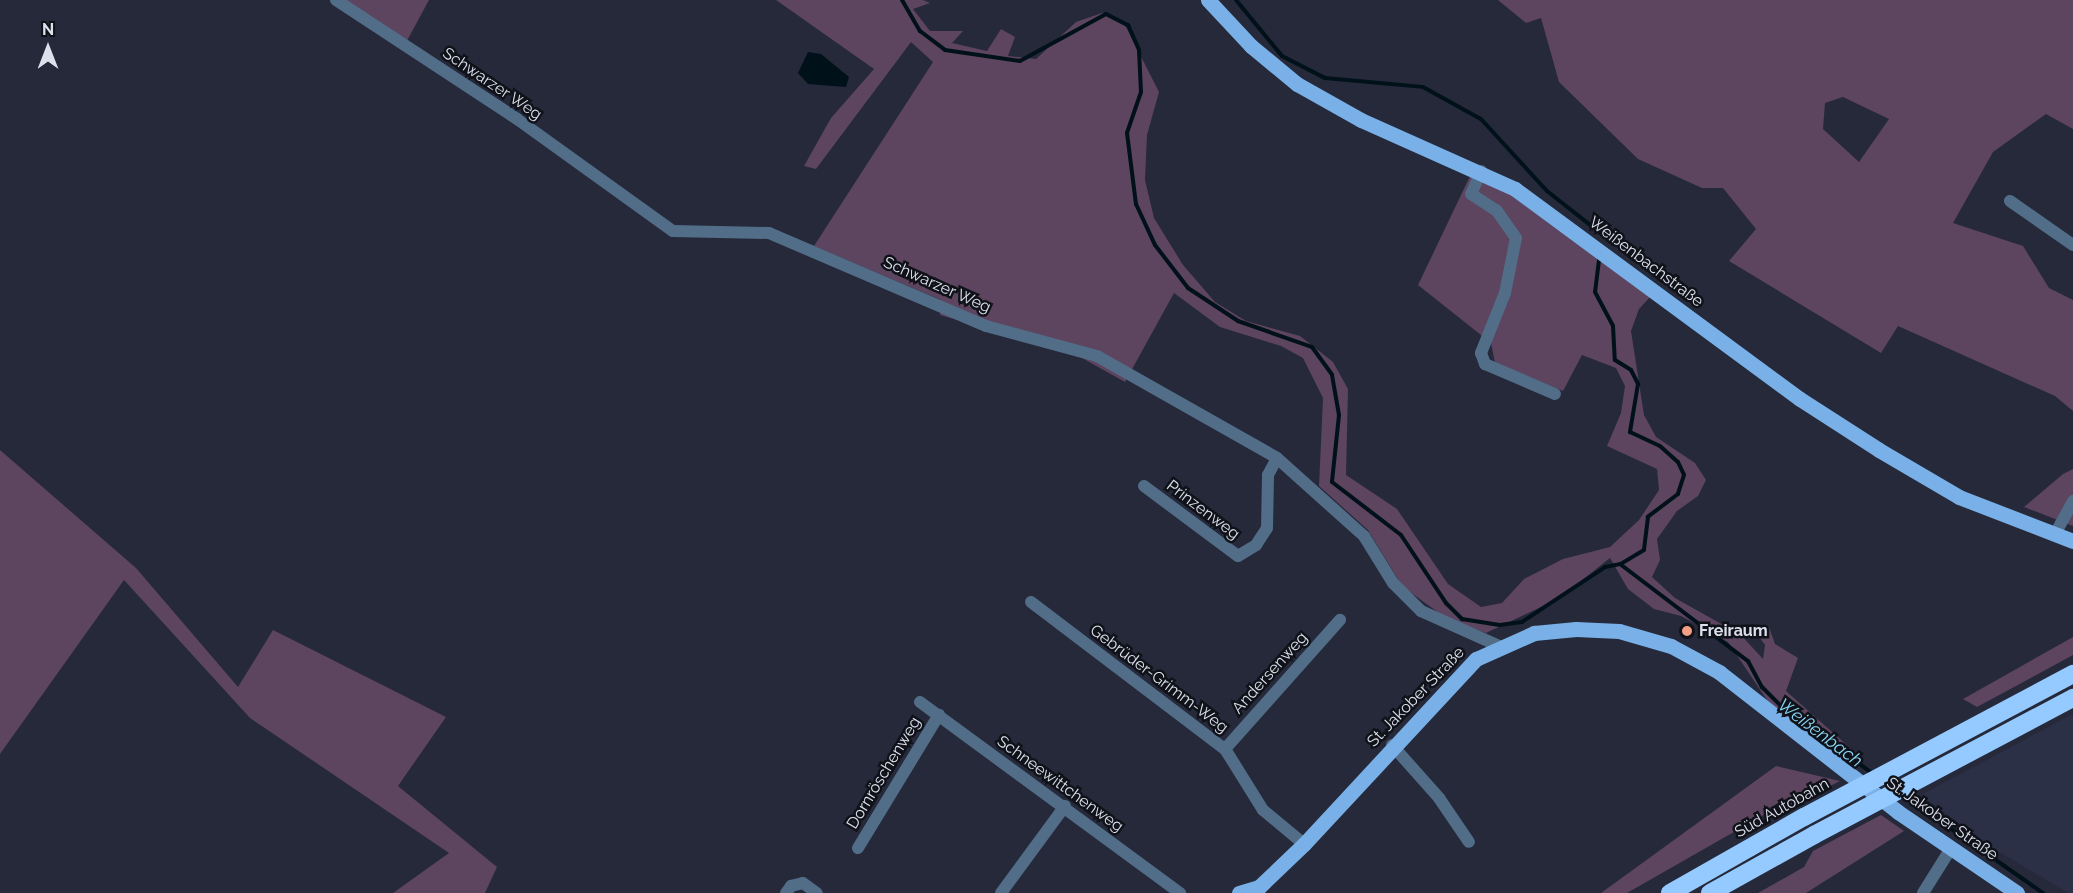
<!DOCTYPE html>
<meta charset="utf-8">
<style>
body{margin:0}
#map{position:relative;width:2073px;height:893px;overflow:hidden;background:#25293a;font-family:Raleway,sans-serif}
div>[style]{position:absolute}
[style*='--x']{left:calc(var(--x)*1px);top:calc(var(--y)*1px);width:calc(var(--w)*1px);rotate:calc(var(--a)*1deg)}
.built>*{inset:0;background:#2b3047}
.green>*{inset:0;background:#5d445f}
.water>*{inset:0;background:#001119}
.stream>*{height:4px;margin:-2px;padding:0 2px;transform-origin:2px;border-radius:2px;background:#001119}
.minor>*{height:12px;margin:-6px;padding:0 6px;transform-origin:6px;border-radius:6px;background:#526d88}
.major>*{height:15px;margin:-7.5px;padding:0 7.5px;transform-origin:7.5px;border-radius:7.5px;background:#78b0e7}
.highway>*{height:18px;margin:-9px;padding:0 9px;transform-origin:9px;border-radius:9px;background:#94caff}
.highway-bridge>*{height:18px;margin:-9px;padding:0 9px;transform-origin:9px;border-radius:9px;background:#94caff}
.dots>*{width:16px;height:16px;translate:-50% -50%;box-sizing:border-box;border:3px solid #101219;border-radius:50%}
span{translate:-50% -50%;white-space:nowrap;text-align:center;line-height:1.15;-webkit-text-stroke:5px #101219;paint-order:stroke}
.street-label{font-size:16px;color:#dee1ed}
.poi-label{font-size:16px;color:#dee1ed;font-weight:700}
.left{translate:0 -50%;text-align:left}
.water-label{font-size:18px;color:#87d6f4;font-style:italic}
.north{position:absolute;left:18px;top:18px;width:60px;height:60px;-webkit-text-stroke:4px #101219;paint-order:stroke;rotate:0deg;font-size:16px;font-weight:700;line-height:24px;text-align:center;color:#dee1ed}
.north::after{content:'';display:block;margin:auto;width:21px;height:27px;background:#dee1ed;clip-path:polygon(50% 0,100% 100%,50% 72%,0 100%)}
</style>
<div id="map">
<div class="built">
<i style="clip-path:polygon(2073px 714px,2073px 893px,2068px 893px,1986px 844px,1921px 795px)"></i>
</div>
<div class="green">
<i style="clip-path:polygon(330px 0,429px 0,402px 50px)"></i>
<i style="clip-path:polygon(776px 0,923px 0,930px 3px,913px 9px,930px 31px,963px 31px,952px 43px,987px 51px,1001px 29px,1015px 37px,1008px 56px,1036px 59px,1076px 22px,1102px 13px,1125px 25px,1159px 92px,1147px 135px,1145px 180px,1154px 218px,1183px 265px,1215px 302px,1246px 321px,1300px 336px,1333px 362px,1348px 389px,1346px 475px,1397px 509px,1448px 584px,1481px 607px,1502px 603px,1524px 579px,1563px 559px,1610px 547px,1639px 520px,1659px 490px,1657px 469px,1607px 446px,1621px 413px,1625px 386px,1616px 368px,1582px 355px,1563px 391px,1495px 363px,1491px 343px,1418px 285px,1472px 172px,1525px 199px,1652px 295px,1639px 309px,1631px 331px,1644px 415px,1656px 437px,1695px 463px,1706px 480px,1698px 496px,1677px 511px,1657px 539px,1660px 560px,1652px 577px,1675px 598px,1741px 635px,1763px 659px,1765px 645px,1755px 631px,1769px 627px,1775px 644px,1798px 658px,1786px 691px,1858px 755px,1850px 771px,1769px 703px,1728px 642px,1681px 616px,1654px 609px,1628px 589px,1610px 558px,1558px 599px,1486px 633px,1447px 619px,1402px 586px,1368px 530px,1319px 486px,1323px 398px,1303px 358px,1281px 346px,1220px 327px,1174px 293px,1125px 382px,1075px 354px,940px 315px,941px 300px,814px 246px,933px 62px,911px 42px,816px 169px,804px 166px,831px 118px,874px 69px)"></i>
<i style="clip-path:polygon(evenodd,1498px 0,2073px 0,2073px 129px,2046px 114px,1993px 152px,1953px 223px,2023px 246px,2049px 288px,2073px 300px,2073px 411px,2055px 396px,1898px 326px,1881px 353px,1729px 261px,1756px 229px,1723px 188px,1702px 188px,1638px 159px,1559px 82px,1541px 18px,1526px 23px,1498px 0,1843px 97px,1889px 119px,1859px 162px,1823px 129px,1825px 103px,1843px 97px)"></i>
<i style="clip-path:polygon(0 450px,136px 568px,238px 687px,273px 630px,446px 717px,398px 786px,497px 867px,485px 893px,393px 893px,449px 853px,250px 718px,124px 580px,0 754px)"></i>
<i style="clip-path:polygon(2073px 469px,2073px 526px,2024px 507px,2063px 474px)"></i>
<i style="clip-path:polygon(2073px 637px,2073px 655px,1977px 707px,1963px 699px)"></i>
<i style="clip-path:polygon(1776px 766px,1840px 781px,1787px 808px,1776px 808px,1627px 893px,1601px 893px)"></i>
<i style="clip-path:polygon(1881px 815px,1904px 831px,1806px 893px,1758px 893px,1804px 867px,1813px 851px)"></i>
</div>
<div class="water">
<i style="clip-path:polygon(808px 52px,821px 54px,849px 77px,846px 87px,808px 84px,798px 73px)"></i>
</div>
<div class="stream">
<i style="--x:902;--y:0;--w:36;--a:60"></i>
<i style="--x:920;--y:31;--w:31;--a:37"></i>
<i style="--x:945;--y:50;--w:76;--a:8.3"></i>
<i style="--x:1020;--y:61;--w:98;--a:-28.7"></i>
<i style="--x:1106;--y:14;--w:25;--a:27"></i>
<i style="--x:1128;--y:25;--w:27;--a:66"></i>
<i style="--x:1139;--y:50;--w:42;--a:87.3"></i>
<i style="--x:1141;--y:92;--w:43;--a:108.9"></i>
<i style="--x:1127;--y:133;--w:72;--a:82.8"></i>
<i style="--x:1136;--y:204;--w:45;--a:65.1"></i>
<i style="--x:1155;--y:245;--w:54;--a:52.5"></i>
<i style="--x:1188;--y:288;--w:60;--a:33.4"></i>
<i style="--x:1238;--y:321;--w:78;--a:19.4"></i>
<i style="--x:1312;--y:347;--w:34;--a:54"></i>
<i style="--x:1332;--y:375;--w:41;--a:80.1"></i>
<i style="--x:1339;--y:415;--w:67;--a:96"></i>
<i style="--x:1332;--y:482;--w:87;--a:37.5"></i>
<i style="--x:1401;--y:535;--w:82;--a:56.5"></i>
<i style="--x:1446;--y:603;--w:23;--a:45"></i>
<i style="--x:1462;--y:619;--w:38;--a:9"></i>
<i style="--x:1500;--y:625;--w:22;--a:-8"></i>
<i style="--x:1522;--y:622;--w:100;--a:-33.5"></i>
<i style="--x:1605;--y:567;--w:15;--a:-11"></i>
<i style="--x:1620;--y:564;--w:161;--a:37.2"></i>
<i style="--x:1748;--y:661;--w:30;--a:62"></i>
<i style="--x:1762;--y:687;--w:37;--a:45"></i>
<i style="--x:1788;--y:713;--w:103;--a:35.5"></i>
<i style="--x:1236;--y:0;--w:72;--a:50.6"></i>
<i style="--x:1282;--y:56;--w:48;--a:27.1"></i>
<i style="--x:1325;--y:78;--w:98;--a:5.2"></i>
<i style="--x:1423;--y:87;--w:66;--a:28.9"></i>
<i style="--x:1481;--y:119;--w:98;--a:47.5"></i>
<i style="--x:1547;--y:191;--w:71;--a:38.2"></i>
<i style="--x:1599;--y:260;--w:32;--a:97"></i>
<i style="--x:1595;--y:292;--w:38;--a:62"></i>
<i style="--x:1613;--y:326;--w:34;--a:87"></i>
<i style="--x:1615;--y:360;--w:19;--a:32"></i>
<i style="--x:1631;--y:370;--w:16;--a:63"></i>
<i style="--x:1638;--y:384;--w:49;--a:99.5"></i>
<i style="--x:1630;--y:432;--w:33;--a:25"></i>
<i style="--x:1660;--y:446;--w:24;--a:42"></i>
<i style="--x:1678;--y:462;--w:14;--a:65"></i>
<i style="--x:1684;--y:475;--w:20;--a:108"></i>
<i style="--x:1678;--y:494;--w:38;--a:143"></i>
<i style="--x:1648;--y:517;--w:33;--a:97"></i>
<i style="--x:1644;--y:550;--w:27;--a:149"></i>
<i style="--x:1903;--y:795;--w:171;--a:35"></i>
</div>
<div class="minor">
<i style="--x:336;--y:0;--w:217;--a:33.3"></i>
<i style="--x:517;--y:119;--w:192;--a:35.7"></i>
<i style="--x:673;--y:231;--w:96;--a:1.2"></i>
<i style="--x:769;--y:233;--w:236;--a:23.2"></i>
<i style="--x:986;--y:326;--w:115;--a:15.1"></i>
<i style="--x:1097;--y:356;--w:207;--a:29.5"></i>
<i style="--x:1277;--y:458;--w:117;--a:41.9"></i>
<i style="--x:1364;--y:536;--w:55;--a:58.3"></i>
<i style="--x:1393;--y:583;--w:40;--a:45"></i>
<i style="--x:1421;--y:611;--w:85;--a:24.2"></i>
<i style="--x:1481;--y:171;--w:25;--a:113"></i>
<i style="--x:1471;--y:194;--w:31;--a:33"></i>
<i style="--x:1497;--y:211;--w:33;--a:55"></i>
<i style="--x:1516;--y:238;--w:56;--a:101.3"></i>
<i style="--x:1505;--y:293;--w:65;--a:111.8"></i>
<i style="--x:1481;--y:353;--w:12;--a:70"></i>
<i style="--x:1485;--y:364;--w:76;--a:23.2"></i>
<i style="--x:2010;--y:201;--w:77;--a:34.9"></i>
<i style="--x:1144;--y:486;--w:117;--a:36.7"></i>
<i style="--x:1238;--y:556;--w:21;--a:-31"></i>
<i style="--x:1256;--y:545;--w:20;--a:-57"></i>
<i style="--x:1267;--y:528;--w:53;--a:-88.9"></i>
<i style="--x:1268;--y:475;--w:19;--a:-62"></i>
<i style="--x:2055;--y:534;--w:38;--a:-61"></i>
<i style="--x:1031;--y:602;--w:243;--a:37.2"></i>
<i style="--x:1225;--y:749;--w:72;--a:58.1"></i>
<i style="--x:1263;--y:810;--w:53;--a:39.7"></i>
<i style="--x:920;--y:702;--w:323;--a:36.3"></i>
<i style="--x:1392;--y:745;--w:71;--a:48.4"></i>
<i style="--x:1439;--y:798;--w:53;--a:55.7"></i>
<i style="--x:1225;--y:749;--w:173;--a:-48.3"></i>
<i style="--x:858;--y:848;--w:156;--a:-58.7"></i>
<i style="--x:786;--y:893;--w:9;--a:-54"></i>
<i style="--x:791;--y:886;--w:12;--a:-14"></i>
<i style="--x:803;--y:883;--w:17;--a:36"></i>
<i style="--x:1001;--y:893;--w:108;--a:-53.7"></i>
<i style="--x:1923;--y:893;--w:51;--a:-57.9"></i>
</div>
<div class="major">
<i style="--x:1208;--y:0;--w:63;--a:46.9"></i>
<i style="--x:1251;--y:46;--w:60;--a:39.6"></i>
<i style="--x:1297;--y:84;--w:73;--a:29.4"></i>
<i style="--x:1361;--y:120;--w:169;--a:24.1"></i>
<i style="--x:1515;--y:189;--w:354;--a:36.4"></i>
<i style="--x:1800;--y:399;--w:94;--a:32.8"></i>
<i style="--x:1879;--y:450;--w:93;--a:30.4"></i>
<i style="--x:1959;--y:497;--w:122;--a:21.1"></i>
<i style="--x:1239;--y:893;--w:21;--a:-17"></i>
<i style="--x:1259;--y:887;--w:62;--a:-43.7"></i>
<i style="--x:1304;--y:844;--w:253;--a:-47.1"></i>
<i style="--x:1476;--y:659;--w:64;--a:-24.1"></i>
<i style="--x:1534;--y:633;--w:42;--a:-5.4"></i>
<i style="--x:1576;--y:629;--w:43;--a:2.7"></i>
<i style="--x:1619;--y:631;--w:54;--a:16.1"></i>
<i style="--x:1671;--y:646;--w:55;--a:28.4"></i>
<i style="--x:1719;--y:672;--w:227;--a:38"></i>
<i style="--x:1898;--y:812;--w:144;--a:34.2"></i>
</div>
<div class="highway">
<i style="--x:1670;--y:893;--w:154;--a:-29.6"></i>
<i style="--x:1710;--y:893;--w:119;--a:-29.1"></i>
</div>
<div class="highway-bridge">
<i style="--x:1804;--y:817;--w:305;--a:-28"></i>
<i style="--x:1814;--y:835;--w:293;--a:-27.9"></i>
</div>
<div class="dots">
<i style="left:1687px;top:631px;background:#f39f83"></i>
</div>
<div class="street-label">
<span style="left:492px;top:84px;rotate:34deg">Schwarzer Weg</span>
<span style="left:1646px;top:262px;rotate:37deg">Weißenbachstraße</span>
<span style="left:937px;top:285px;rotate:24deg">Schwarzer Weg</span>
<span style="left:1203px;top:510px;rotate:37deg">Prinzenweg</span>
<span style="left:1270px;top:673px;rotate:-48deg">Andersenweg</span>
<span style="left:1159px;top:679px;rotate:37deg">Gebrüder-Grimm-Weg</span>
<span style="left:1416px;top:697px;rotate:-46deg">St. Jakober Straße</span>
<span style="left:884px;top:773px;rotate:-59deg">Dornröschenweg</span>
<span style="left:1060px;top:784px;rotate:36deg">Schneewittchenweg</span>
<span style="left:1782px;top:808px;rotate:-29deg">Süd Autobahn</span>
<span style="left:1942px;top:819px;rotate:35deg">St. Jakober Straße</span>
</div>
<div class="poi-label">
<span class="left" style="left:1699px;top:631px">Freiraum</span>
</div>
<div class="water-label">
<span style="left:1820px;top:733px;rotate:37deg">Weißenbach</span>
</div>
<div class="north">N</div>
</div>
